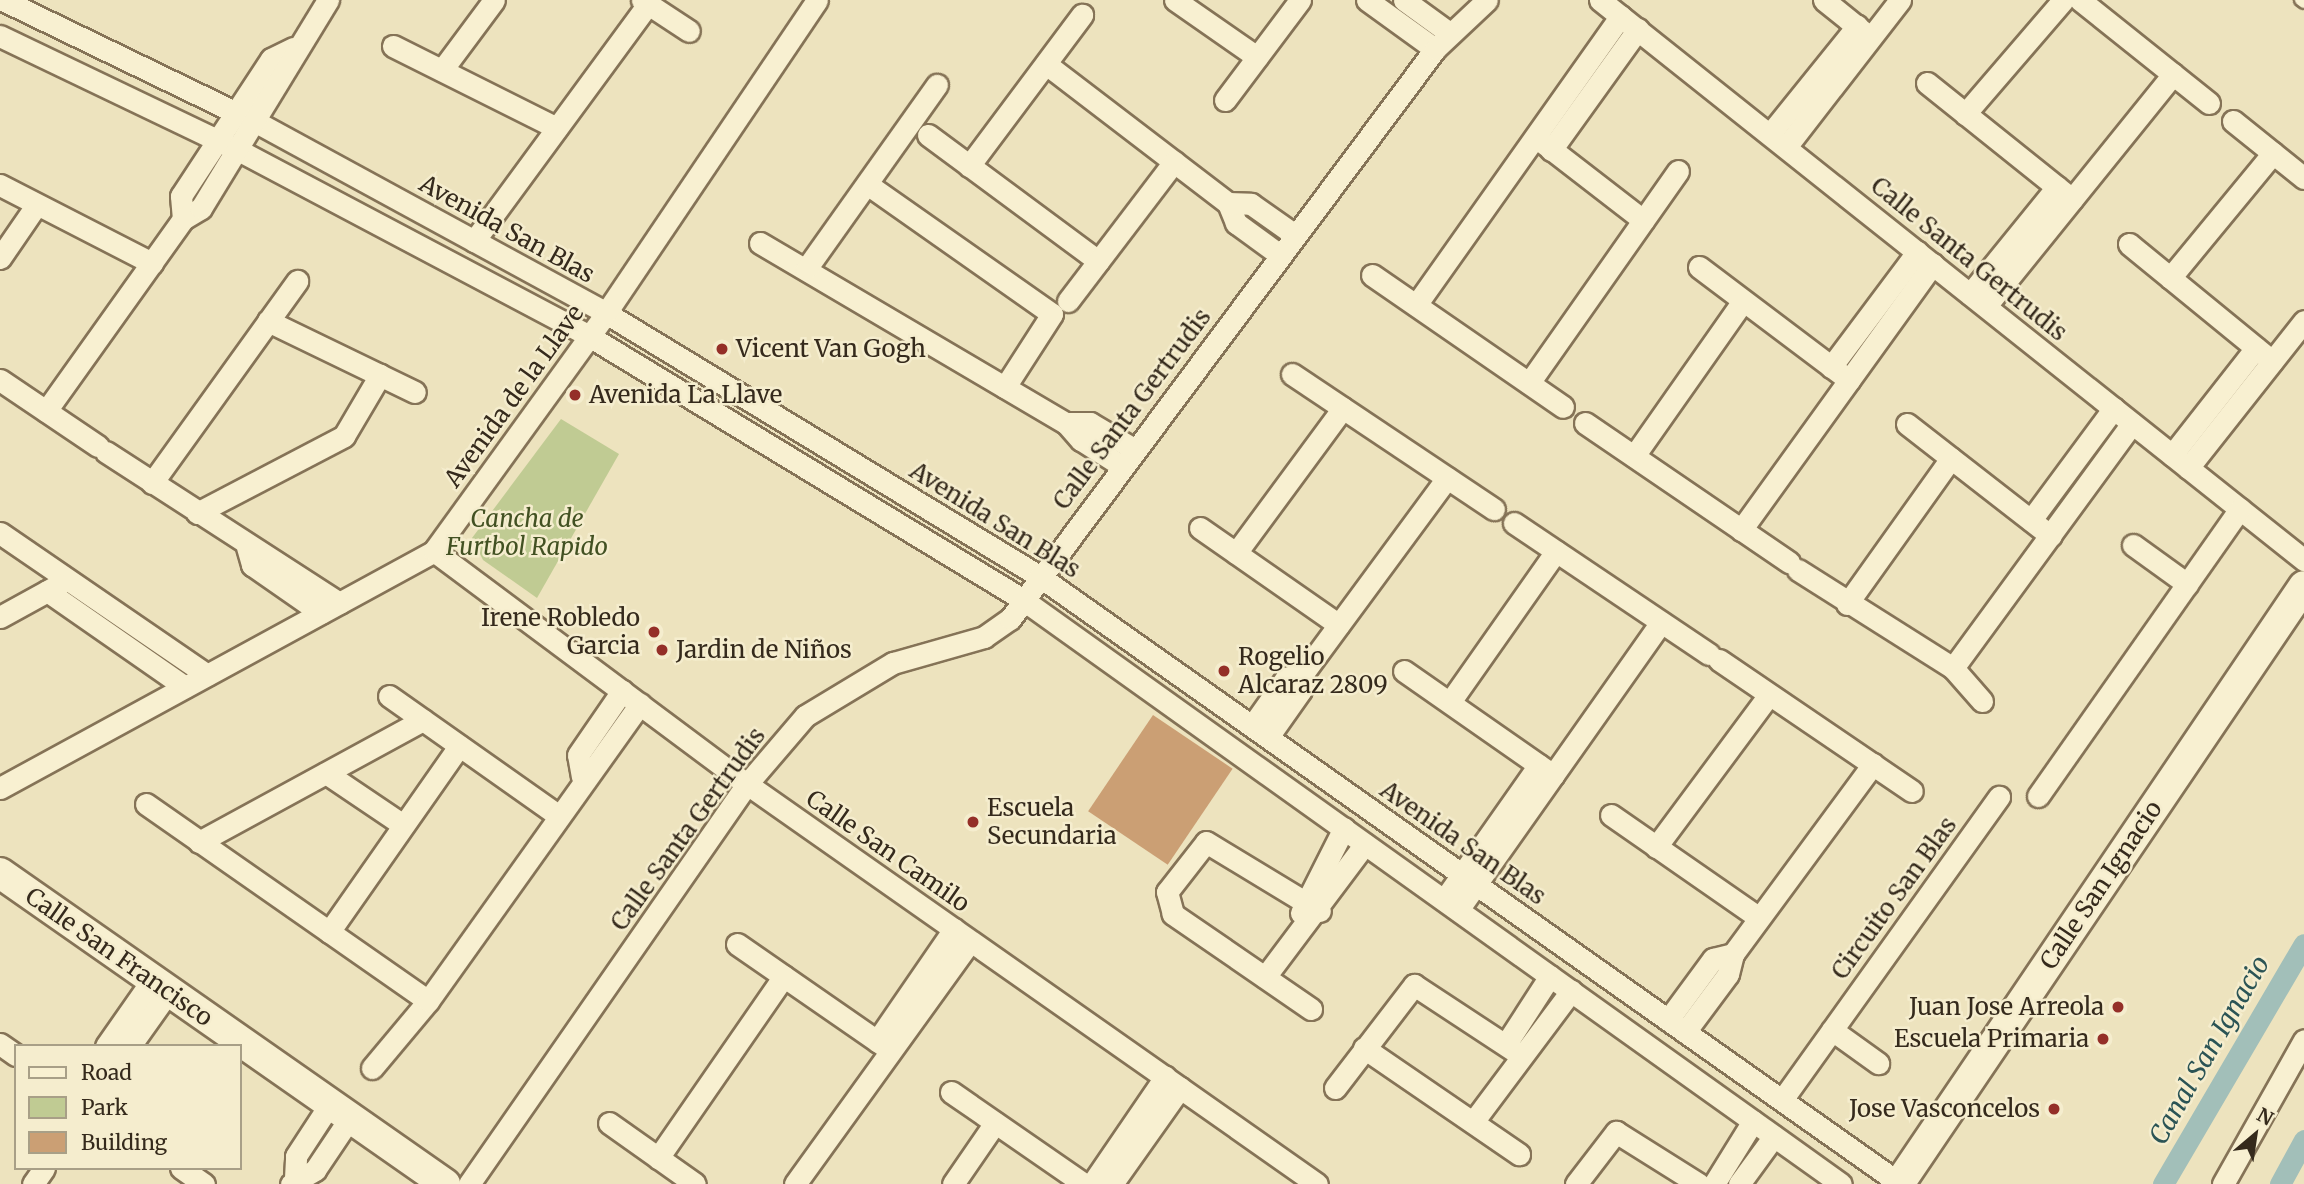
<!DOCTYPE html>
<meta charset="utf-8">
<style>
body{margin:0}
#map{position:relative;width:2304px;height:1184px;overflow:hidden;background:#ede3be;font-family:Merriweather,serif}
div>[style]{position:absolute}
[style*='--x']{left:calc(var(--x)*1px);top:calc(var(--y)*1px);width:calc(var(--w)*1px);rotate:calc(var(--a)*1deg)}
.green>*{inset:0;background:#c0cb93}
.canal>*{height:21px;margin:-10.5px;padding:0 10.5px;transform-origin:10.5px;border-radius:10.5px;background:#a2bfb9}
.building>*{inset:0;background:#cb9f74;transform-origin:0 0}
.roads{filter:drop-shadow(2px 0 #857357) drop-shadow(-2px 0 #857357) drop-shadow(0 2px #857357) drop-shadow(0 -2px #857357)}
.lane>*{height:10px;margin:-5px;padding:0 5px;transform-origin:5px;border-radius:5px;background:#f8f0d1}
.street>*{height:21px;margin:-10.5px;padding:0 10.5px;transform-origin:10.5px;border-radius:10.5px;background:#f8f0d1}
.secondary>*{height:30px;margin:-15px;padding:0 15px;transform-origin:15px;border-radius:15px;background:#f8f0d1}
.dots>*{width:19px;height:19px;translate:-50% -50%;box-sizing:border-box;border:4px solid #f5edce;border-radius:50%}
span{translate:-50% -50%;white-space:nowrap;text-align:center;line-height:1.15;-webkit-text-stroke:5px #f5edce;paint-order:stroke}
.street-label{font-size:24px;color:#352a1c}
.poi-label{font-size:24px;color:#352a1c}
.left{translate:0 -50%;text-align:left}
.right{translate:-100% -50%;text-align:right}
.park-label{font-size:24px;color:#425122;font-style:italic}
.water-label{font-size:26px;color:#2b5455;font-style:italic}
.legend{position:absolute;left:14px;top:1044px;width:228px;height:126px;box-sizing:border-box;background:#f5edce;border:2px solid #a89f87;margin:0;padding:9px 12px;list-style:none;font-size:21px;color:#352a1c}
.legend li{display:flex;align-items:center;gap:14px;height:35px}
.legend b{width:35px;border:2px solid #a89f87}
.north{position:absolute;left:2220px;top:1100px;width:70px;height:70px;-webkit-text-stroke:5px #f5edce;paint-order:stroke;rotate:29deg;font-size:19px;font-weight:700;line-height:28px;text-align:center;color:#352a1c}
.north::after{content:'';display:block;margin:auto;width:24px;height:32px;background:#352a1c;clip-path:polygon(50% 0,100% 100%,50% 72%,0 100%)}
</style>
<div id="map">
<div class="green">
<i style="clip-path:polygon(561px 419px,619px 454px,537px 598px,483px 560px,472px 538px)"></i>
</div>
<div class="canal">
<i style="--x:2163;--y:1184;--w:278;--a:-59.6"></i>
<i style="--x:2280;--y:1184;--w:50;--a:-61.4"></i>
</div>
<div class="building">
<i style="left:1153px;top:715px;width:96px;height:116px;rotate:34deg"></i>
</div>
<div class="roads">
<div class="lane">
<i style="--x:2300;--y:0;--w:5;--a:37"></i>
</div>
<div class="street">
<i style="--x:3;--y:0;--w:283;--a:25.8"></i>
<i style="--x:258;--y:123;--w:396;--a:28.6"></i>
<i style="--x:606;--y:313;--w:507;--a:31.27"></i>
<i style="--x:1039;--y:576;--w:1053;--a:35.21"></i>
<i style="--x:642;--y:0;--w:56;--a:33.4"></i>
<i style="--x:1175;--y:0;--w:100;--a:34.8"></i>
<i style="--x:1367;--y:0;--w:84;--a:35.8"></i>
<i style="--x:1404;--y:0;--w:54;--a:36"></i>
<i style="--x:1600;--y:0;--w:900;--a:38.5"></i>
<i style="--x:1824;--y:0;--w:54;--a:39"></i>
<i style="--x:2080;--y:0;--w:165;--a:38.6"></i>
<i style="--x:0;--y:36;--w:266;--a:25.6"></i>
<i style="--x:240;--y:151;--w:395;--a:27.9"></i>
<i style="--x:589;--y:336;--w:507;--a:31.27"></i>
<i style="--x:1022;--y:599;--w:1006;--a:35.54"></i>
<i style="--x:393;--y:46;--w:183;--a:26.6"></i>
<i style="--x:1046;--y:64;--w:229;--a:37.4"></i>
<i style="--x:1228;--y:203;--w:22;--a:68"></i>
<i style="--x:1236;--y:223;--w:54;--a:36"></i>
<i style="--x:442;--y:70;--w:87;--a:-53.4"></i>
<i style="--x:1927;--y:83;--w:186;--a:38.7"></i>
<i style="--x:1225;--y:100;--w:125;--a:-53.1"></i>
<i style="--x:1965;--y:114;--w:150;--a:-49.3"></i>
<i style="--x:2233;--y:121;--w:91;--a:38.8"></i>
<i style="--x:1770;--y:134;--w:139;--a:-51.1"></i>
<i style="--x:928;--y:135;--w:212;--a:36.5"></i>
<i style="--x:1542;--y:142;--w:128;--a:37.7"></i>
<i style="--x:1786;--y:147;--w:186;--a:-52.2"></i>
<i style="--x:1551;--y:150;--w:149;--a:-54.3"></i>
<i style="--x:969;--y:166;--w:189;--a:-53.2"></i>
<i style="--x:867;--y:184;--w:226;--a:35.1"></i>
<i style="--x:1052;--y:314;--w:87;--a:122.8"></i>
<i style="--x:0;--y:185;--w:171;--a:27.2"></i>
<i style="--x:1228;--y:203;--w:23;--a:2"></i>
<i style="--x:1251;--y:204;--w:54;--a:35.2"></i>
<i style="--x:183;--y:219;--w:23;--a:-95"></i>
<i style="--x:181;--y:196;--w:164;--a:-56.7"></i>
<i style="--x:271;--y:59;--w:25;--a:-26"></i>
<i style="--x:474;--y:241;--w:294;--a:-53.7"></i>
<i style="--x:760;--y:243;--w:355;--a:30.5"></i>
<i style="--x:1066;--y:423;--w:23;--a:49"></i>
<i style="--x:1081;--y:440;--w:49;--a:32.4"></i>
<i style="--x:2129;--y:244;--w:185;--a:39.3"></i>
<i style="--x:0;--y:258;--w:62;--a:-55.5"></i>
<i style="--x:1699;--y:267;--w:188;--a:37"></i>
<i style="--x:806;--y:269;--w:226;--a:-54.6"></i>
<i style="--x:1372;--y:275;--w:232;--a:34.6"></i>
<i style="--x:2170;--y:278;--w:162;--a:-50.5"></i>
<i style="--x:1970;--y:294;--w:138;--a:-50.9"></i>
<i style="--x:1068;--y:301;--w:175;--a:-52.7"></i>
<i style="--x:1416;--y:305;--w:354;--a:-54.7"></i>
<i style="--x:1986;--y:306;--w:298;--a:-51.1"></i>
<i style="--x:268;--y:321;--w:163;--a:25.8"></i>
<i style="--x:1831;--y:367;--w:144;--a:-53.2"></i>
<i style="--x:1292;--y:374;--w:243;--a:33.8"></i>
<i style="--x:0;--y:380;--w:118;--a:34"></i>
<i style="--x:1529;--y:383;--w:259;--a:-54.9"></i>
<i style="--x:46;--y:411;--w:236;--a:-54.5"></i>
<i style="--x:183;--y:219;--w:21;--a:-31"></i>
<i style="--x:201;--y:208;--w:244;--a:-58.6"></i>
<i style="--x:1066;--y:423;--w:24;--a:0"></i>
<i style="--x:1090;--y:423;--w:51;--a:30.6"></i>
<i style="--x:1585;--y:423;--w:247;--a:34.3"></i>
<i style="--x:1907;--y:424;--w:182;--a:37.9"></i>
<i style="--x:106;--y:452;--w:278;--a:32.9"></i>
<i style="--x:2172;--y:455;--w:136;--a:-51.9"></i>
<i style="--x:1634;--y:456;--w:189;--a:-54.9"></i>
<i style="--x:2188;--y:468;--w:187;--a:-51.7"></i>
<i style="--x:152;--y:483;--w:249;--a:-54.3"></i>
<i style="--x:197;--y:513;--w:166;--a:-27.6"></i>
<i style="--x:344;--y:436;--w:71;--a:-59.5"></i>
<i style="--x:2031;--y:520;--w:139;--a:-53.5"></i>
<i style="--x:1514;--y:523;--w:235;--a:33.9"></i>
<i style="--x:1200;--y:528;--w:169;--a:34.9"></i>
<i style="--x:1741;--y:530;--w:328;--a:-54.2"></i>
<i style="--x:0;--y:533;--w:251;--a:34.4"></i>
<i style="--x:2133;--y:545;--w:67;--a:35.8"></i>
<i style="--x:247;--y:547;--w:19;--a:74"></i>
<i style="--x:252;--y:565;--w:84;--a:34.8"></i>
<i style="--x:434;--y:551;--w:390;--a:36.7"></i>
<i style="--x:747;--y:784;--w:696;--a:35.06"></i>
<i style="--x:1236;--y:553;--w:180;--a:-53.6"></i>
<i style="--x:1798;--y:570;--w:183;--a:32.3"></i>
<i style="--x:1953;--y:668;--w:303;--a:-53.8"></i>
<i style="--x:47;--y:591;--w:168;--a:34.8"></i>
<i style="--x:1847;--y:604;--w:179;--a:-54.5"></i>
<i style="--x:0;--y:617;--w:68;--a:-28.8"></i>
<i style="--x:1719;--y:660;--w:233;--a:34.2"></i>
<i style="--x:1953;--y:668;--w:44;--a:48.7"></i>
<i style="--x:1404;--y:671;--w:182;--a:34.9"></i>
<i style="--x:389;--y:696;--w:204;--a:35.2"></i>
<i style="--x:1450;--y:702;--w:184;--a:-54.9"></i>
<i style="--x:1252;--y:726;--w:59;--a:-54.7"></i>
<i style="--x:1286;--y:678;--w:19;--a:-18"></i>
<i style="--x:1268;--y:737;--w:57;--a:-54.9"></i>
<i style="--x:1301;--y:690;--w:18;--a:-81"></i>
<i style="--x:1304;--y:672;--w:241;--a:-53.6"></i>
<i style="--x:326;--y:773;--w:93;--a:34"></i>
<i style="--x:582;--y:777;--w:22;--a:-100"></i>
<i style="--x:578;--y:755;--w:78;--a:-55.5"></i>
<i style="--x:0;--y:788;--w:494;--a:-28.6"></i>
<i style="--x:434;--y:551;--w:294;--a:-54.1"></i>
<i style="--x:606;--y:313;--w:377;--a:-56"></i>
<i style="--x:2038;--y:796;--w:351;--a:-54.9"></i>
<i style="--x:146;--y:804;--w:344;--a:34.9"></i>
<i style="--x:1611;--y:815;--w:180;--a:34.8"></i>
<i style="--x:199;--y:842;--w:255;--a:-28.6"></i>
<i style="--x:1656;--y:847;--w:189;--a:-53.4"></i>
<i style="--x:1444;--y:900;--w:165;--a:-54.9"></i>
<i style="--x:1458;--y:910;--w:352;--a:-54.8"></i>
<i style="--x:1301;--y:913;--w:95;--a:-63.2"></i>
<i style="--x:329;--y:932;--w:227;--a:-55"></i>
<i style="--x:737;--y:944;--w:186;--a:34.7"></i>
<i style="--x:1265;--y:977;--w:166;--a:-53.1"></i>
<i style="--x:1311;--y:1009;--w:168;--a:-145.5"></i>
<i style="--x:1173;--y:914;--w:23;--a:-105"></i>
<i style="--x:1167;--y:892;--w:63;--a:-52"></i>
<i style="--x:1206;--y:842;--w:133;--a:31.2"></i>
<i style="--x:1668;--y:1020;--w:76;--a:-53.6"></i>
<i style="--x:1713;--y:959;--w:21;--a:-14"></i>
<i style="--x:1832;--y:1030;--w:57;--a:35.7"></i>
<i style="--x:1685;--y:1032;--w:72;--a:-53.4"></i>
<i style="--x:1728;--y:974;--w:21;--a:-76"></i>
<i style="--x:1733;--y:954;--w:236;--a:-53.6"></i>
<i style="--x:877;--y:1041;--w:136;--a:-55.5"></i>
<i style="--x:0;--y:1044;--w:19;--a:35"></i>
<i style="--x:1506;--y:1044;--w:81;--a:-57.1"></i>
<i style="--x:106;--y:1046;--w:80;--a:-55.1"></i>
<i style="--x:130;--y:1046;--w:67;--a:-54.7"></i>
<i style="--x:1364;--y:1048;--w:188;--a:34.4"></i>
<i style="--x:372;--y:1068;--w:87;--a:-50.1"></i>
<i style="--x:428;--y:1001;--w:365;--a:-54.5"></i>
<i style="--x:1335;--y:1088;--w:130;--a:-52.5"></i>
<i style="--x:1414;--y:985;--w:126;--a:33.3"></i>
<i style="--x:951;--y:1092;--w:162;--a:34.7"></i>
<i style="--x:1782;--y:1100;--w:373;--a:-54.4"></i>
<i style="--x:1473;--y:1122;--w:164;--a:-53.2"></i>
<i style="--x:609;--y:1123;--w:105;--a:35.3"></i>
<i style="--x:658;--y:1158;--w:221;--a:-55.3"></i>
<i style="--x:181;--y:1168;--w:28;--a:35"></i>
<i style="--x:295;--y:1178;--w:22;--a:-87"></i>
<i style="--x:296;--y:1156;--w:62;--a:-56.8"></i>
<i style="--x:33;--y:1184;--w:19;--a:-55"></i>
<i style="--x:291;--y:1184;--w:28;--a:-30"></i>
<i style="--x:315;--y:1170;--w:63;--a:-56.1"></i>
<i style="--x:469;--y:1184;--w:487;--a:-55.2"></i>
<i style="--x:747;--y:784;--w:89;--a:-49.5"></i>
<i style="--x:805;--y:716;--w:103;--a:-31.1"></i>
<i style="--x:893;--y:663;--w:95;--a:-15.9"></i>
<i style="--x:984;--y:637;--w:32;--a:-35"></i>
<i style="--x:1010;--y:619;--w:711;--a:-53.29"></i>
<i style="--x:1435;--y:49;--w:71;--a:-43.3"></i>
<i style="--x:795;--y:1184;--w:299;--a:-54.2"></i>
<i style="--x:953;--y:1184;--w:74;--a:-55.5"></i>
<i style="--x:1092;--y:1184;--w:130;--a:-55.7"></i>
<i style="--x:1112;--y:1184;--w:118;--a:-54.7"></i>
<i style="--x:1576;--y:1184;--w:66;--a:-52.4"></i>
<i style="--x:1616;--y:1132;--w:98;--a:32.1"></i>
<i style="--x:1714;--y:1184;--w:74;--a:-58.2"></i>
<i style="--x:1739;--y:1184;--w:59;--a:-53.9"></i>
<i style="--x:2223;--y:1184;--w:165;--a:-60.6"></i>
</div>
<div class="secondary">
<i style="--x:0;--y:873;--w:543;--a:34.95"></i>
<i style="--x:1899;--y:1184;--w:722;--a:-55.89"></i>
</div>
</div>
<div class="dots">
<i style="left:722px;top:349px;background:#942f28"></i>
<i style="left:575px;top:395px;background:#942f28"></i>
<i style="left:654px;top:632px;background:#942f28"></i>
<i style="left:662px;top:650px;background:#942f28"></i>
<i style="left:1224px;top:671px;background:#942f28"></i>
<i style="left:973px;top:822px;background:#942f28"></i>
<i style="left:2118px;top:1007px;background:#942f28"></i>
<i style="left:2103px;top:1039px;background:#942f28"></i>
<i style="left:2054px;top:1109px;background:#942f28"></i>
</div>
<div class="street-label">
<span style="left:507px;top:229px;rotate:29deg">Avenida San Blas</span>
<span style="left:1969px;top:259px;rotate:39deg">Calle Santa Gertrudis</span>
<span style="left:514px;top:396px;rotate:-54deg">Avenida de la Llave</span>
<span style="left:1132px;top:409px;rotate:-53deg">Calle Santa Gertrudis</span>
<span style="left:995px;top:520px;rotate:32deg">Avenida San Blas</span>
<span style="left:688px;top:829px;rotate:-54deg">Calle Santa Gertrudis</span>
<span style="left:1463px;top:843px;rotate:35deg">Avenida San Blas</span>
<span style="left:888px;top:851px;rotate:35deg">Calle San Camilo</span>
<span style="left:2101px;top:885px;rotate:-56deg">Calle San Ignacio</span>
<span style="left:1894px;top:898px;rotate:-54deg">Circuito San Blas</span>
<span style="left:119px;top:957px;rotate:35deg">Calle San Francisco</span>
</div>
<div class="poi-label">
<span class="left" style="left:736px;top:349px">Vicent Van Gogh</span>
<span class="left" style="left:589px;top:395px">Avenida La Llave</span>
<span class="right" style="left:640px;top:632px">Irene Robledo<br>Garcia</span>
<span class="left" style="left:676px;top:650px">Jardin de Niños</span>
<span class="left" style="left:1238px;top:671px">Rogelio<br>Alcaraz 2809</span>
<span class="left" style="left:987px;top:822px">Escuela<br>Secundaria</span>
<span class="right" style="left:2104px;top:1007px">Juan Jose Arreola</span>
<span class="right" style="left:2089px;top:1039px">Escuela Primaria</span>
<span class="right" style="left:2040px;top:1109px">Jose Vasconcelos</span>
</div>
<div class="park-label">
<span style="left:527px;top:533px">Cancha de<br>Furtbol Rapido</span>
</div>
<div class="water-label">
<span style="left:2209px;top:1050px;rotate:-60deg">Canal San Ignacio</span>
</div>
<ul class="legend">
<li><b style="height:9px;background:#f8f0d1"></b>Road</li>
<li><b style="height:19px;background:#c0cb93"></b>Park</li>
<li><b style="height:19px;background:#cb9f74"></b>Building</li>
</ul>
<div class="north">N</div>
</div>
